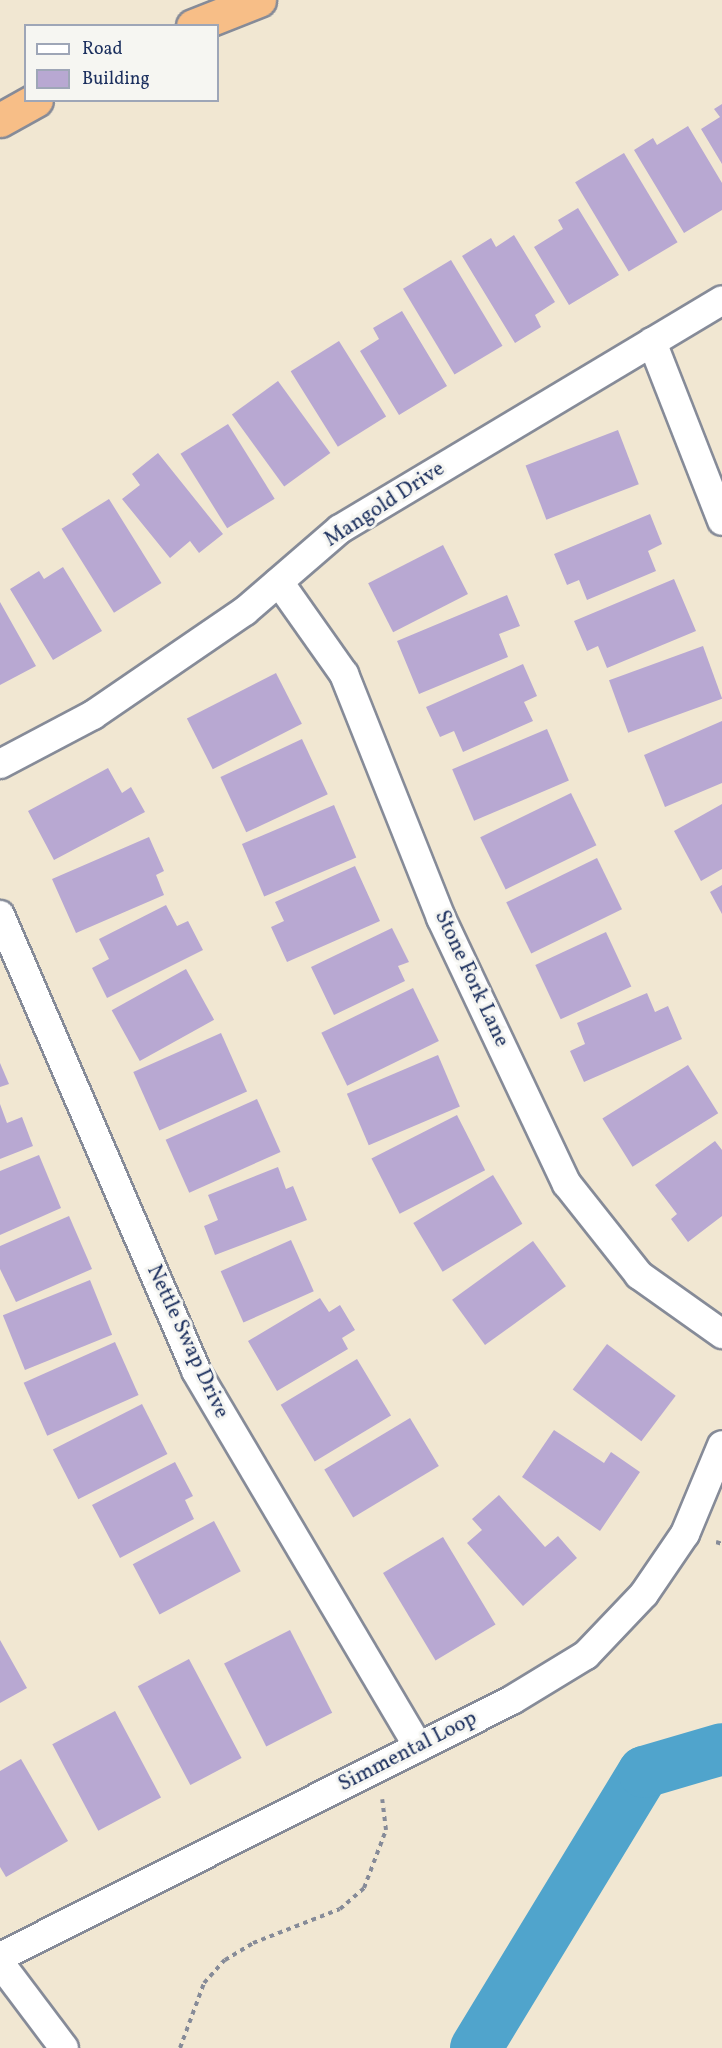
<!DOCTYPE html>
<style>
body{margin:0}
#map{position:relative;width:722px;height:2048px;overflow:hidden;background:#f1e7d2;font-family:Vollkorn,serif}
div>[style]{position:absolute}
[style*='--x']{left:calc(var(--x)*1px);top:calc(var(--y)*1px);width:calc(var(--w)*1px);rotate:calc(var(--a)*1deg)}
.river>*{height:52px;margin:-26px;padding:0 26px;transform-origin:26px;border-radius:26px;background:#50a4cc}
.building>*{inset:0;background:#b8a8d2;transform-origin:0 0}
.path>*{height:4px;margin-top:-2px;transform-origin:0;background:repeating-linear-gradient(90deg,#868b98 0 4.5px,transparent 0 9px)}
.roads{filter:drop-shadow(2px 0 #868b98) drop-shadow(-2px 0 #868b98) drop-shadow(0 2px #868b98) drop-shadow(0 -2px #868b98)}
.minor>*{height:28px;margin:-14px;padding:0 14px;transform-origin:14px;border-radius:14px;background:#fff}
.motorway>*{height:33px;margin:-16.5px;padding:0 16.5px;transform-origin:16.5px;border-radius:16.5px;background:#f7be87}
span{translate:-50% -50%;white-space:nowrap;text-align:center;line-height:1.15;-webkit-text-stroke:6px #f6f6f2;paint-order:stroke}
.street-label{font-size:21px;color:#1b2f5e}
.legend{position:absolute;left:24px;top:24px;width:195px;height:78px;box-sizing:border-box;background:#f6f6f2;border:2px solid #9ea6b7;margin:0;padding:8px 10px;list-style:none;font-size:18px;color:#1b2f5e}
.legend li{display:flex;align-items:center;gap:12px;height:30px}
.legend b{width:30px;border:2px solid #9ea6b7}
</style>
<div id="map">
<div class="river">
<i style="--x:476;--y:2048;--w:323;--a:-58.7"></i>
<i style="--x:644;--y:1772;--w:81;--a:-16.4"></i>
</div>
<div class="building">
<i style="clip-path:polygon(722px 104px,722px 164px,701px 129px,720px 117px,714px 109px)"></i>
<i style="clip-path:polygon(688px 126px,722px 183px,722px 210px,684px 233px,634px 150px,653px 138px,657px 145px)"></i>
<i style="left:624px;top:153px;width:104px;height:57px;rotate:59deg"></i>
<i style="clip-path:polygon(578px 208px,619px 275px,569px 305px,534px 247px,563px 229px,558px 220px)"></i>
<i style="clip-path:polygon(514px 235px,555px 302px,535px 315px,541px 327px,515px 343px,462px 256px,491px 238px,496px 247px)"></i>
<i style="left:451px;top:260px;width:100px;height:56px;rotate:59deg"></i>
<i style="clip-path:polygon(402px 311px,447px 386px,399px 415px,360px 351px,379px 339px,373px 328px)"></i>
<i style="left:339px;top:341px;width:89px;height:57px;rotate:58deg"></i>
<i style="left:278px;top:381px;width:89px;height:57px;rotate:54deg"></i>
<i style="left:228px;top:424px;width:88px;height:56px;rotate:58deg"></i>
<i style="left:618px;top:430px;width:58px;height:99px;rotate:69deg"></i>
<i style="clip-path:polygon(158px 453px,223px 534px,199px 553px,190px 541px,170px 558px,122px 499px,140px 485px,132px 474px)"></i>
<i style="left:109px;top:499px;width:99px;height:56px;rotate:58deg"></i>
<i style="clip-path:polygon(650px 514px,662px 544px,648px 551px,656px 571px,587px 600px,579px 580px,567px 585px,554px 554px)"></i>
<i style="left:443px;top:545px;width:55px;height:84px;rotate:63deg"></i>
<i style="clip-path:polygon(63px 567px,102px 631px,53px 660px,10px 589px,39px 571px,44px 579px)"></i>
<i style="clip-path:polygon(674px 579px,696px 631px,607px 668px,598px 646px,587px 651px,574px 621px)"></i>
<i style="clip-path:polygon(507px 595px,520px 626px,499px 634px,508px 657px,419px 694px,397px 641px)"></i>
<i style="clip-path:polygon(0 602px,36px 666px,0 685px)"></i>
<i style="left:703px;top:646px;width:56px;height:100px;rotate:70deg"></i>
<i style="clip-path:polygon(523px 664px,537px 696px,524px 702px,533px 721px,463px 752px,454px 731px,440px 737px,426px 707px)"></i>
<i style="left:276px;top:673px;width:57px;height:100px;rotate:63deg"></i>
<i style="clip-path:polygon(722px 721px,722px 783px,665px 807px,644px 755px)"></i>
<i style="left:547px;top:729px;width:56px;height:103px;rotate:67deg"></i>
<i style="left:302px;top:739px;width:61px;height:90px;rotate:65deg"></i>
<i style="clip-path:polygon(108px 768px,122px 793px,131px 787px,145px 812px,54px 860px,28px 811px)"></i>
<i style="left:571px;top:793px;width:58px;height:101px;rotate:64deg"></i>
<i style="clip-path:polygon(722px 804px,722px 869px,701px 881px,674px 831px)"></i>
<i style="left:334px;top:805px;width:57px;height:100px;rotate:67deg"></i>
<i style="clip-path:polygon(149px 837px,164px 871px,156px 875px,164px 895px,76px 933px,52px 879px)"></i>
<i style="left:597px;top:858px;width:57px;height:101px;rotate:64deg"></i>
<i style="clip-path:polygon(355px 866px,380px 921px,287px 962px,271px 927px,284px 921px,275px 902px)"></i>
<i style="clip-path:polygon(722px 885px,722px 914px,710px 892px)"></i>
<i style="clip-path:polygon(166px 905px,177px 926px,188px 921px,203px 950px,107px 998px,92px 968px,109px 959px,99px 939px)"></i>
<i style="clip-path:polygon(392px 928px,409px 962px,398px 966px,405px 981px,334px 1015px,311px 967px)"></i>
<i style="left:606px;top:932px;width:60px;height:78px;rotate:65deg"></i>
<i style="left:186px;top:969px;width:58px;height:85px;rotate:61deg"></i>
<i style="left:413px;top:988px;width:59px;height:102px;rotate:64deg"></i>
<i style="clip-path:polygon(647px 993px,655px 1012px,668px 1006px,682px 1039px,584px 1082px,570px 1051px,585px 1044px,577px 1023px)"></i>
<i style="left:221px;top:1033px;width:64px;height:96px;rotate:66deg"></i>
<i style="left:438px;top:1055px;width:56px;height:99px;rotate:67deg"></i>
<i style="clip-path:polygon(0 1063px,9px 1084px,0 1087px)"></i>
<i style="left:688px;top:1065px;width:57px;height:101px;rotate:58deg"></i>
<i style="left:257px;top:1099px;width:58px;height:100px;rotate:66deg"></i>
<i style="clip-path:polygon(0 1104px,7px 1123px,22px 1117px,33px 1146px,0 1159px)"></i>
<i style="left:457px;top:1115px;width:62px;height:96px;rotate:63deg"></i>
<i style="clip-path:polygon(715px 1141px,722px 1150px,722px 1216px,688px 1242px,671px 1219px,677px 1214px,655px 1185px)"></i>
<i style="clip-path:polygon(39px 1155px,61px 1208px,0 1235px,0 1171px)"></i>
<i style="clip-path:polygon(278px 1167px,286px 1189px,293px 1186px,307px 1220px,215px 1255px,204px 1226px,218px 1220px,208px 1195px)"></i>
<i style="left:493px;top:1175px;width:57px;height:93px;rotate:59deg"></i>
<i style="clip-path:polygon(69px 1216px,92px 1269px,16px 1302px,0 1269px,0 1246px)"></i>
<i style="left:291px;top:1240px;width:56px;height:77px;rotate:66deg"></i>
<i style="left:533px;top:1241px;width:56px;height:100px;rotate:54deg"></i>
<i style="left:90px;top:1280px;width:59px;height:94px;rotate:68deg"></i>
<i style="clip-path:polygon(320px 1298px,329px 1312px,340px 1305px,355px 1330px,342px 1338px,348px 1349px,277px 1391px,248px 1341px)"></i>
<i style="left:115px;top:1342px;width:58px;height:100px;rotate:66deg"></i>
<i style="left:607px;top:1344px;width:86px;height:57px;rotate:37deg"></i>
<i style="left:357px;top:1359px;width:66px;height:89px;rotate:59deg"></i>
<i style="left:142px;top:1404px;width:56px;height:100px;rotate:63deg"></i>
<i style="left:410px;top:1418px;width:56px;height:100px;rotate:59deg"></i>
<i style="clip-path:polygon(554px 1430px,604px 1463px,611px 1452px,640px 1472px,600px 1531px,522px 1477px)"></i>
<i style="clip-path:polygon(175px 1462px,193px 1496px,185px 1500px,194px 1519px,120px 1558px,92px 1505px)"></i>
<i style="clip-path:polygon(499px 1495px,545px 1547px,558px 1536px,577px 1558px,523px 1606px,467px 1543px,482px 1530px,472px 1519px)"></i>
<i style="left:214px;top:1521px;width:57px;height:92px;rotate:62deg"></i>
<i style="left:443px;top:1537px;width:102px;height:70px;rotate:59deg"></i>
<i style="left:290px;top:1630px;width:93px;height:74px;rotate:63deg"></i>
<i style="clip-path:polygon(0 1640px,27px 1688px,0 1703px)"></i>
<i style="left:189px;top:1659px;width:112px;height:58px;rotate:62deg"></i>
<i style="left:115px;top:1711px;width:98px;height:71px;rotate:62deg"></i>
<i style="clip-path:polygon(21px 1759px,68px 1841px,6px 1877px,0 1867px,0 1771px)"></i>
</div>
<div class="path">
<i style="--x:716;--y:1542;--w:6;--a:18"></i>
<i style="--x:180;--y:2048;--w:69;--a:-69.7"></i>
<i style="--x:204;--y:1983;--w:31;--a:-48"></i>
<i style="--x:225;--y:1960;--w:33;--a:-31"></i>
<i style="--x:253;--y:1943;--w:93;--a:-21.3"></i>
<i style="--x:340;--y:1909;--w:32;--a:-41"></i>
<i style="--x:364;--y:1888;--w:62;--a:-69.2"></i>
<i style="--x:386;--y:1830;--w:31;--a:-97"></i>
</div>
<div class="roads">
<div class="minor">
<i style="--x:652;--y:342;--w:192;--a:68.6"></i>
<i style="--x:279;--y:582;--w:113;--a:54.8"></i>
<i style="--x:344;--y:674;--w:263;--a:68.3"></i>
<i style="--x:441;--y:918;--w:294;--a:64.7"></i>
<i style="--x:567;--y:1184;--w:116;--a:51.6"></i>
<i style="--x:639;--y:1275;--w:102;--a:35.4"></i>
<i style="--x:0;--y:764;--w:105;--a:-27.8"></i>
<i style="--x:93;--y:715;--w:184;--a:-34.4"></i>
<i style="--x:245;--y:611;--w:125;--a:-40.8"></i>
<i style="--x:340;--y:529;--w:445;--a:-30.9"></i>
<i style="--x:0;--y:915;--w:496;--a:66.7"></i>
<i style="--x:196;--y:1371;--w:437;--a:59.4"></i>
<i style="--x:0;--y:1957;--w:573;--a:-26.65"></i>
<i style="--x:512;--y:1700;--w:87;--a:-31.3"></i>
<i style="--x:586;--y:1655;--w:84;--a:-46.4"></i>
<i style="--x:644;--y:1594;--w:73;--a:-55.7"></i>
<i style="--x:685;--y:1534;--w:96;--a:-67.4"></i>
<i style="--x:0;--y:1963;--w:106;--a:53"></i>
</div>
<div class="motorway">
<i style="--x:193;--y:26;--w:71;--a:-21.5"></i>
<i style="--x:0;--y:120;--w:41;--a:-29.1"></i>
</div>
</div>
<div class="street-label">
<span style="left:385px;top:505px;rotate:-33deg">Mangold Drive</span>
<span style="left:471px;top:979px;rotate:65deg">Stone Fork Lane</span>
<span style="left:187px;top:1342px;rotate:65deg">Nettle Swap Drive</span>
<span style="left:408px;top:1752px;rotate:-27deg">Simmental Loop</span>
</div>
<ul class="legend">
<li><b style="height:8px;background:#fff"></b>Road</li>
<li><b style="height:16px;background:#b8a8d2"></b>Building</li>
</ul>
</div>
